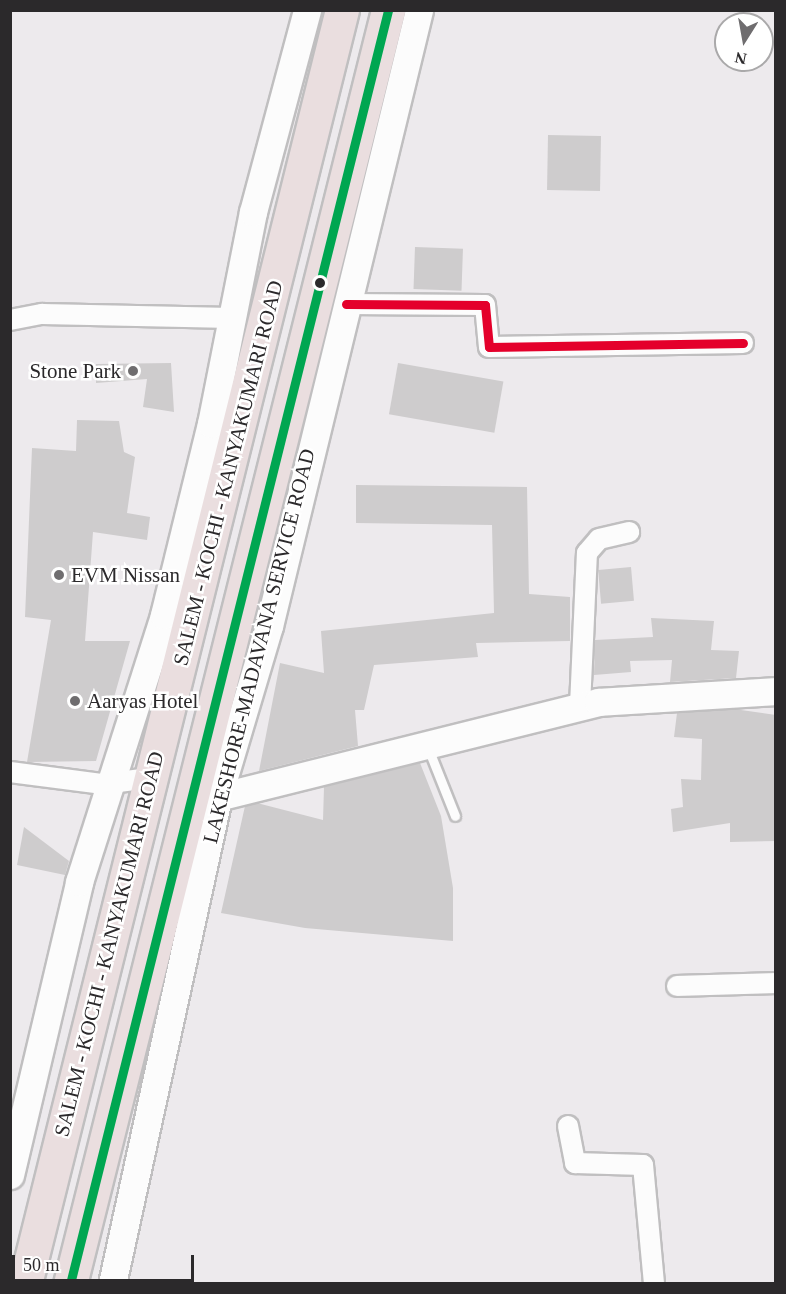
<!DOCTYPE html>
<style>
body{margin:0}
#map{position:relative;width:786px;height:1294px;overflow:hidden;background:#edeaed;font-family:Georgia,serif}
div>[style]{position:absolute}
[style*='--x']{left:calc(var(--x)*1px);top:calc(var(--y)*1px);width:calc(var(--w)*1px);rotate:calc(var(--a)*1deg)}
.building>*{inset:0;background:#cecccd;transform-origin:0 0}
.roads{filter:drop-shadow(2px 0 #c0bfc0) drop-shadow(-2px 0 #c0bfc0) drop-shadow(0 2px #c0bfc0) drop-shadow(0 -2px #c0bfc0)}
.lane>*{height:9px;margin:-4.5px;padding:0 4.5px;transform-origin:4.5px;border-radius:4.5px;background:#fcfcfc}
.street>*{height:20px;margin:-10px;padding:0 10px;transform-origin:10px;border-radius:10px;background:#fcfcfc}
.secondary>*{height:27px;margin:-13.5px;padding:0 13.5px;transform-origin:13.5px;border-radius:13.5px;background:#fcfcfc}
.highway>*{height:33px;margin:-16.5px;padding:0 16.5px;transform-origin:16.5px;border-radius:16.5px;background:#eadedf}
.bus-1>*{height:9px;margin:-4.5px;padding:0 4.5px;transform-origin:4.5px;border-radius:4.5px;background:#00a651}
.bus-2>*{height:9px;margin:-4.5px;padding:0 4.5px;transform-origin:4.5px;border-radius:4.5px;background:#e4002b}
.dots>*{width:16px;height:16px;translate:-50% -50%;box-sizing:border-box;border:3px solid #fff;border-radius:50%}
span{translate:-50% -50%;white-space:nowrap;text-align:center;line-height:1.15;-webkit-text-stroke:5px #fff;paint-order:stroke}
.poi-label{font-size:21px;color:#2b292b}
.right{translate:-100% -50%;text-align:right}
.left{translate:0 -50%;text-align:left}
.street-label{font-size:21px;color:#2b292b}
.frame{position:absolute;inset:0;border:12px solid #2b292b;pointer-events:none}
.north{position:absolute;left:714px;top:12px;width:60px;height:60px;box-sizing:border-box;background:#fff;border:2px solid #aaa9aa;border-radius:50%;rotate:191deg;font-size:16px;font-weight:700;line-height:24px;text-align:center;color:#2b292b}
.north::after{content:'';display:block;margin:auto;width:21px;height:27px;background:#6f6d6f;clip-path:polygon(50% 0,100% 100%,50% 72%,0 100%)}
.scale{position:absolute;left:12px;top:1255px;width:182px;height:27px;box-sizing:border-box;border:3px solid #2b292b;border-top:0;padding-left:8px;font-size:18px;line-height:21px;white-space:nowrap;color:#2b292b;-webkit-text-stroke:4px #fff;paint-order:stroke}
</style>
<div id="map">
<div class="building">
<i style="left:548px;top:135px;width:53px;height:55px;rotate:1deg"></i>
<i style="left:415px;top:247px;width:48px;height:42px;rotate:2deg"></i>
<i style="clip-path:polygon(171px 363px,174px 412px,143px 407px,147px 379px,96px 383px,96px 364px)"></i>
<i style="left:398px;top:363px;width:107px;height:52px;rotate:10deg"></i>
<i style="clip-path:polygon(77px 420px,119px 421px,124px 452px,135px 457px,127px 513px,150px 517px,147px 540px,93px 532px,85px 641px,130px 641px,96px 761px,27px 762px,51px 620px,25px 617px,32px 448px,76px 451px)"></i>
<i style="clip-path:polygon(356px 485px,527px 487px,529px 594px,570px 597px,570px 641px,476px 643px,478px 657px,374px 665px,364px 710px,355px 710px,358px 746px,259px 771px,280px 663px,324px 673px,321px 631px,494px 613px,492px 525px,356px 523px)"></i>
<i style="left:631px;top:567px;width:34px;height:33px;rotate:85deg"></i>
<i style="clip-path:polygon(651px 618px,714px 621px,711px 650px,739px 651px,736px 678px,670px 682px,672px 660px,630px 661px,631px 672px,594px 675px,595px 640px,653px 637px)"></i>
<i style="clip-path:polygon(734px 709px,776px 715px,776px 841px,730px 842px,730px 823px,673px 832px,671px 809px,683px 807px,681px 779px,701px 780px,702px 739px,674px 737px,677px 713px)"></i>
<i style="clip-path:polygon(420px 763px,441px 816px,453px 888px,453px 941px,305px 928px,221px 913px,245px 806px,257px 803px,323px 820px,324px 787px)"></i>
<i style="clip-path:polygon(24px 827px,69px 861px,65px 875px,17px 865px)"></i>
</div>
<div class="roads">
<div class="lane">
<i style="--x:428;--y:748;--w:73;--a:68.3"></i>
</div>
<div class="street">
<i style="--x:346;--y:304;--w:139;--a:0.4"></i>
<i style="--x:485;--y:305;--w:42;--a:84.6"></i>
<i style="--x:489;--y:347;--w:254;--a:-0.9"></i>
<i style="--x:10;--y:320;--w:33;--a:-11"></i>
<i style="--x:42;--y:314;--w:190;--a:1.2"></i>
<i style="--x:580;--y:706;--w:153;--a:-87.4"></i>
<i style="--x:587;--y:553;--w:18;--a:-49"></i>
<i style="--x:599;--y:539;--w:31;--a:-13"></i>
<i style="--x:10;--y:772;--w:94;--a:7.4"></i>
<i style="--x:103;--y:784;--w:47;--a:-7.3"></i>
<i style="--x:677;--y:986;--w:99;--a:-1.7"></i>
<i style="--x:568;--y:1126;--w:38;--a:79"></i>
<i style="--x:575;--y:1163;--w:68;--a:1.7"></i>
<i style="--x:643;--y:1165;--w:120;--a:84.7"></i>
</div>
<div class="secondary">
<i style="--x:218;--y:797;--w:392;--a:-14"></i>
<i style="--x:598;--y:702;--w:178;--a:-3.5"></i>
<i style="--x:10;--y:1175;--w:301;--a:-76.7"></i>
<i style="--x:79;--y:882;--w:280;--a:-72.3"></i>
<i style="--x:164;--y:615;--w:197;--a:-76.2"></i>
<i style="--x:211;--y:424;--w:216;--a:-78.8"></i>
<i style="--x:253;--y:212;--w:209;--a:-75"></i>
<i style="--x:112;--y:1284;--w:498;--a:-77.7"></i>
<i style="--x:218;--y:797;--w:178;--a:-73.4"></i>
<i style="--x:269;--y:626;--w:634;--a:-76.31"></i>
</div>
<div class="highway">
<i style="--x:25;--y:1284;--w:1313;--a:-76.03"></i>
<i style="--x:70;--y:1284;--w:1313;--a:-75.98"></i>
</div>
</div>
<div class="bus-1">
<i style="--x:70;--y:1284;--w:1313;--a:-75.98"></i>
</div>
<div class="bus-2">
<i style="--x:346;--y:304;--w:139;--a:0.4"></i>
<i style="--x:485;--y:305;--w:42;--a:84.6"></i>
<i style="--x:489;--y:347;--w:254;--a:-0.9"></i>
</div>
<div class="dots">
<i style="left:320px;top:283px;background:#2b292b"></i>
<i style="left:133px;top:371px;background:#6f6d6f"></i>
<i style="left:59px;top:575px;background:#6f6d6f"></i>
<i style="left:75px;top:701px;background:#6f6d6f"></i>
</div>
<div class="poi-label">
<span class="right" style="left:121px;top:371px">Stone Park</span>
<span class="left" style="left:71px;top:575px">EVM Nissan</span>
<span class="left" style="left:87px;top:701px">Aaryas Hotel</span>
</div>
<div class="street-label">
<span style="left:228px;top:473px;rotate:-76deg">SALEM - KOCHI - KANYAKUMARI ROAD</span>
<span style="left:259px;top:646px;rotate:-76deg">LAKESHORE-MADAVANA SERVICE ROAD</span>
<span style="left:109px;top:944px;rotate:-76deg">SALEM - KOCHI - KANYAKUMARI ROAD</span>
</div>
<div class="frame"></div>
<div class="north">N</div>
<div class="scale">50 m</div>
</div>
